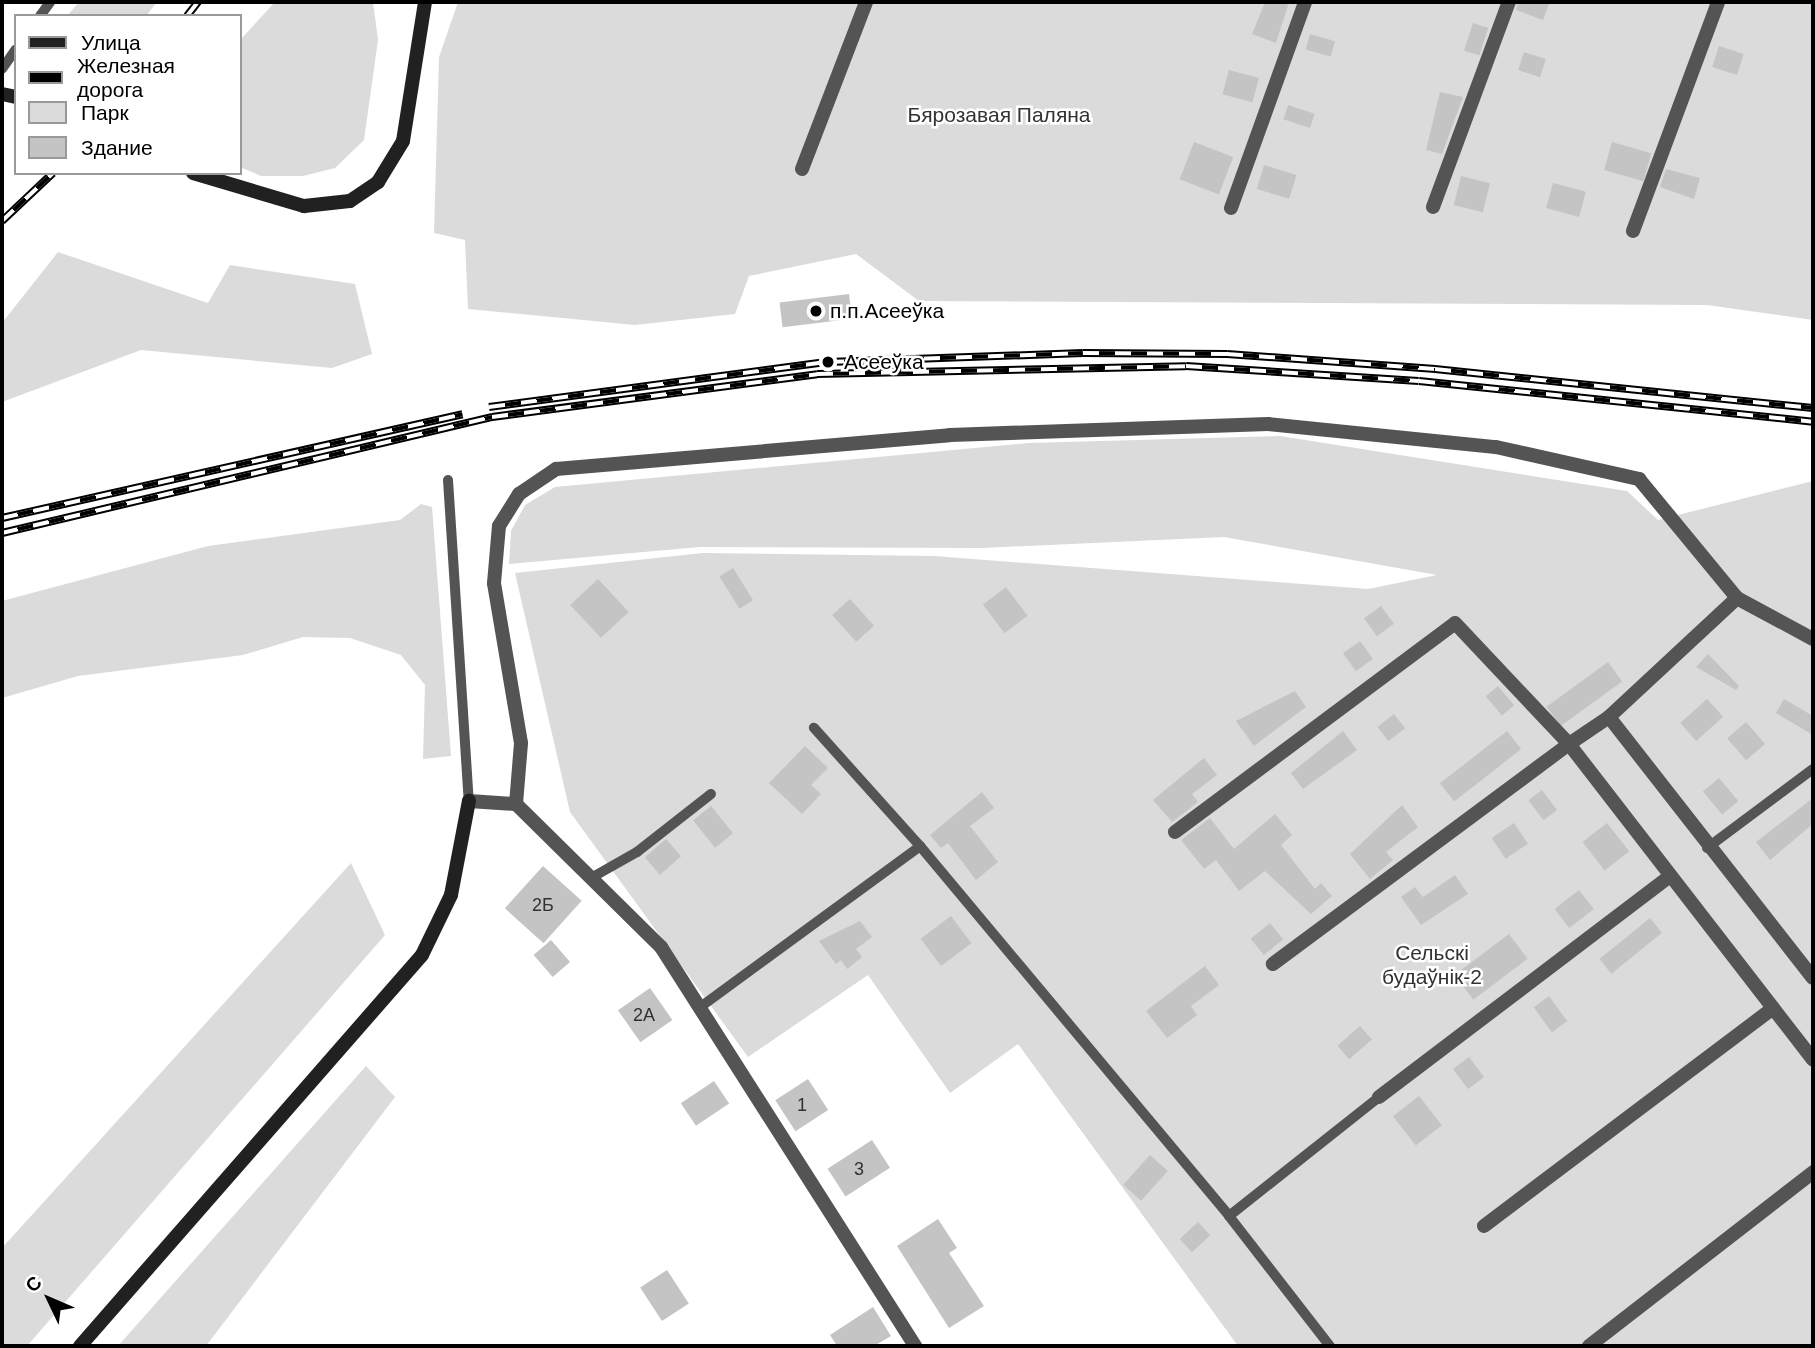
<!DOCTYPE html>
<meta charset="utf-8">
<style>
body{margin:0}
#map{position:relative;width:1815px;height:1348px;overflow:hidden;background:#fff;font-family:Arial,sans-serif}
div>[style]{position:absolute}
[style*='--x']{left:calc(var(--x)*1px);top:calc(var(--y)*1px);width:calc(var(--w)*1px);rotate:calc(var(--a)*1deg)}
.green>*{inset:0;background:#dbdbdb}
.building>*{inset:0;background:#c4c4c4;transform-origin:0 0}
.lane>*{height:10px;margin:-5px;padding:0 5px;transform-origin:5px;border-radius:5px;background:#545454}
.street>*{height:14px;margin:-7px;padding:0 7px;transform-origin:7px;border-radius:7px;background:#545454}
.secondary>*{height:14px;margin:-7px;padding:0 7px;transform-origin:7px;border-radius:7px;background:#212121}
.rail>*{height:8px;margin-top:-4px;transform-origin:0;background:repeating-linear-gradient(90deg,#fff 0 16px,#000 0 32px);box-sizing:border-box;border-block:2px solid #000}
.dots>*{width:19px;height:19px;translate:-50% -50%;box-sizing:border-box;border:4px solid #fff;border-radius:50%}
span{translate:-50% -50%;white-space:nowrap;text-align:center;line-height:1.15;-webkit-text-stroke:5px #fff;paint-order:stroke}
.number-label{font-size:18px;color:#313131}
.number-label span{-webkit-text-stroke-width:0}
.park-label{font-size:21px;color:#323232}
.poi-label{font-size:21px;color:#000}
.left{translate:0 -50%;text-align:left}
.frame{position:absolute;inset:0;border:4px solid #000;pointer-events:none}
.legend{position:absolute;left:14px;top:14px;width:228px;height:161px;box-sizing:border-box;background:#fff;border:2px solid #999;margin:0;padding:9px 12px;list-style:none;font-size:21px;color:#000}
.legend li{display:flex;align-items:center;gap:14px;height:35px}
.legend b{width:35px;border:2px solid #999}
.north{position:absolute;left:14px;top:1264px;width:70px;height:70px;-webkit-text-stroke:5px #fff;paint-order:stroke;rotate:314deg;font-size:19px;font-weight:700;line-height:28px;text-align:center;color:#000}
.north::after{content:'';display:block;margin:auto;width:24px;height:32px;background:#000;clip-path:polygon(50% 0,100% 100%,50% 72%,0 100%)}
</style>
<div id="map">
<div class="green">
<i style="clip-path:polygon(79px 2px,157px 2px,146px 16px,67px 16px)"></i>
<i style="clip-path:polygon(275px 2px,373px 2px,378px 40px,364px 140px,335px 168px,303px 176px,261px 176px,240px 167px,240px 40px)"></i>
<i style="clip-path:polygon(458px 2px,1813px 2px,1813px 320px,1707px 305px,919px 301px,856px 254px,749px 276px,735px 314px,635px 325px,468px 309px,465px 240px,434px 233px,439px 57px)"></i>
<i style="clip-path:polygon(58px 252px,208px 303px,230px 265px,355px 284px,372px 354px,332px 368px,141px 350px,2px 402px,2px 323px)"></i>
<i style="clip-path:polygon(1280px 436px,1627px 491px,1658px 520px,1813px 481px,1813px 1346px,1238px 1346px,1018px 1044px,950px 1093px,868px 975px,748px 1057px,570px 812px,515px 573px,703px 553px,934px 556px,1368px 589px,1437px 575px,1224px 537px,982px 548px,700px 547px,509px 564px,511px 531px,525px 505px,555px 487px,1029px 443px)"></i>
<i style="clip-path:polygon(421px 504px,432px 507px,451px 756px,423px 759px,425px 685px,401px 655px,350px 638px,303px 637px,243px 655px,78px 676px,2px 698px,2px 601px,208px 546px,400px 520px)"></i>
<i style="clip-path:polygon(351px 863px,385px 935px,27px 1346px,2px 1346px,2px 1248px)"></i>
<i style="clip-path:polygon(366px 1066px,395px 1097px,206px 1346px,118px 1346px)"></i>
</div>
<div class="building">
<i style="clip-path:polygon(1265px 2px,1289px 2px,1276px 43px,1252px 34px)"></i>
<i style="clip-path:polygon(1518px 2px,1550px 2px,1543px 20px,1516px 10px)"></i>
<i style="left:1473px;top:23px;width:16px;height:29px;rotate:18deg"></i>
<i style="left:1310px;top:34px;width:26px;height:16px;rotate:16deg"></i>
<i style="left:1719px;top:46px;width:26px;height:22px;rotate:18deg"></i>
<i style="left:1524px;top:52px;width:23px;height:19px;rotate:18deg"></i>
<i style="left:1229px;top:70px;width:31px;height:25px;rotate:15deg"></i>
<i style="clip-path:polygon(1440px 92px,1463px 97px,1442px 154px,1426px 150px)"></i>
<i style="left:1288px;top:105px;width:28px;height:15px;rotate:18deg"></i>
<i style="left:1194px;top:142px;width:42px;height:40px;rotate:21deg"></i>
<i style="left:1612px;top:142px;width:41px;height:29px;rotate:16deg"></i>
<i style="left:1264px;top:165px;width:34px;height:25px;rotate:17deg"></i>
<i style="clip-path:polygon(1666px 169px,1700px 178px,1694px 199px,1660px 187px)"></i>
<i style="left:1461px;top:176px;width:30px;height:30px;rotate:14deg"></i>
<i style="left:1553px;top:183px;width:34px;height:26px;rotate:15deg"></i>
<i style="left:849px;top:294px;width:25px;height:70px;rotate:83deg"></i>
<i style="left:733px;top:568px;width:38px;height:16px;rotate:58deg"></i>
<i style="left:598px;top:579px;width:45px;height:38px;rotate:47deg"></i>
<i style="left:1006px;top:587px;width:36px;height:29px;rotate:53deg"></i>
<i style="left:850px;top:599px;width:36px;height:24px;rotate:48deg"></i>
<i style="left:1381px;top:606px;width:22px;height:21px;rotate:54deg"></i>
<i style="left:1360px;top:641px;width:22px;height:21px;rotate:54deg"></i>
<i style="clip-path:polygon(1708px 654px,1739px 686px,1736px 690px,1696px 667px)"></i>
<i style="left:1608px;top:662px;width:24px;height:76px;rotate:54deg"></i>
<i style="left:1498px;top:686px;width:25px;height:16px;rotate:50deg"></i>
<i style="clip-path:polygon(1295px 691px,1306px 707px,1254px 746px,1236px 721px)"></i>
<i style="left:1707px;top:699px;width:24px;height:36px;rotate:48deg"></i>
<i style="clip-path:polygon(1784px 699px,1813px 716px,1813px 735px,1776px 713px)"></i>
<i style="left:1394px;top:714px;width:18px;height:21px;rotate:52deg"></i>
<i style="left:1746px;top:722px;width:29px;height:25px;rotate:49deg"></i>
<i style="clip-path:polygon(1343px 731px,1357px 750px,1303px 789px,1291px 773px)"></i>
<i style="left:1507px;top:731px;width:23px;height:85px;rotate:52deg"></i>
<i style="clip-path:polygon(805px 746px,828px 768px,811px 785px,821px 794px,802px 814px,769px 783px)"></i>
<i style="clip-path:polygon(1204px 758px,1217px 775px,1192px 794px,1198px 802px,1172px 822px,1153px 800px)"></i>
<i style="left:1719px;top:778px;width:30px;height:21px;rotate:50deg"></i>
<i style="left:1542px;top:790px;width:25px;height:17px;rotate:53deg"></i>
<i style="clip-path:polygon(982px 792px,994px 808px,970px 826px,998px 862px,976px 880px,948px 843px,941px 848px,930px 835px)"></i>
<i style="clip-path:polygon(1813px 798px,1813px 824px,1770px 860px,1756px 842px)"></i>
<i style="clip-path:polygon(1402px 805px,1418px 827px,1386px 852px,1393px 860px,1370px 879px,1350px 854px)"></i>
<i style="left:711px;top:806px;width:35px;height:23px;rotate:51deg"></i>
<i style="clip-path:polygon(1275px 814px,1292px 835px,1281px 845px,1315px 889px,1321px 883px,1332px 896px,1311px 914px,1265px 871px,1239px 891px,1216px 860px,1204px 869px,1181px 840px,1210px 818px,1234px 849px)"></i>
<i style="left:1514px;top:823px;width:25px;height:27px;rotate:56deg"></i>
<i style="left:1607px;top:823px;width:36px;height:31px;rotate:52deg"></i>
<i style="left:666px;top:839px;width:23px;height:28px;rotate:49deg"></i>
<i style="left:543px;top:866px;width:52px;height:57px;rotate:42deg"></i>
<i style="clip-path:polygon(1455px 875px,1468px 894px,1421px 925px,1401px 897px,1415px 887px,1423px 897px)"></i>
<i style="left:1579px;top:890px;width:24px;height:31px;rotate:52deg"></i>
<i style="left:951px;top:916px;width:34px;height:38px;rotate:53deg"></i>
<i style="left:1650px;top:918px;width:19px;height:65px;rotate:51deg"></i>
<i style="clip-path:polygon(860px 921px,872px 937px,856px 949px,862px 957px,847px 969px,841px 960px,836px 964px,819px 941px)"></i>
<i style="left:1270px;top:923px;width:21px;height:25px;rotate:51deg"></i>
<i style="left:1509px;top:934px;width:31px;height:68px;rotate:53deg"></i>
<i style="left:551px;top:940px;width:29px;height:23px;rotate:49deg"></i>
<i style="clip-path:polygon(1205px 966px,1219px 985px,1191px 1006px,1197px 1015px,1167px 1038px,1146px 1011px)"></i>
<i style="left:650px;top:988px;width:39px;height:39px;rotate:55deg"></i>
<i style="left:1549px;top:996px;width:31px;height:19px;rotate:54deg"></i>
<i style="left:1360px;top:1026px;width:18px;height:30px;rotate:49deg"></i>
<i style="left:1469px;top:1057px;width:25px;height:20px;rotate:53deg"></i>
<i style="left:808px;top:1079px;width:37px;height:39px;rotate:57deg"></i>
<i style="left:714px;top:1081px;width:27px;height:40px;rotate:56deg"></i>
<i style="left:1419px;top:1096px;width:37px;height:33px;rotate:52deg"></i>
<i style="left:872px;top:1140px;width:33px;height:53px;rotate:57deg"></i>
<i style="left:1150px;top:1155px;width:24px;height:40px;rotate:42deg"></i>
<i style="clip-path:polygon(938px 1219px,957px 1248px,949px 1253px,984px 1306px,949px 1328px,897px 1246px)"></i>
<i style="left:1198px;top:1222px;width:18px;height:25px;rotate:47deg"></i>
<i style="left:667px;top:1270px;width:40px;height:32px;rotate:57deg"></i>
<i style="clip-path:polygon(873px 1307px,891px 1336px,874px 1346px,837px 1346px,830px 1335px)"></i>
</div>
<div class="lane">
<i style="--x:40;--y:16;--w:17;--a:-54"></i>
<i style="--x:2;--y:69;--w:24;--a:-55"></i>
<i style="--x:448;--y:480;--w:322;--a:86.3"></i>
<i style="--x:920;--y:846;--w:482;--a:50.1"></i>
<i style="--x:1229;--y:1216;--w:191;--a:-38.4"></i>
<i style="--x:1707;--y:848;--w:132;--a:-36.7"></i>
<i style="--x:591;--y:878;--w:53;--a:-29.5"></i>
<i style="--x:637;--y:852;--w:94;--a:-38.1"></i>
<i style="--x:699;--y:1008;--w:274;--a:-36.2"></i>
<i style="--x:920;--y:846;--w:159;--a:-131.9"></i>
<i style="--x:1229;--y:1216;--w:165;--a:52.2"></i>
</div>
<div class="street">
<i style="--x:802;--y:169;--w:179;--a:-69"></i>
<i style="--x:1433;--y:207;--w:219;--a:-69.7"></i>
<i style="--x:1231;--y:208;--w:219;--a:-70.2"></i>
<i style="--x:1633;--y:231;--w:244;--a:-69.6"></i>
<i style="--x:1813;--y:639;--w:86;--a:-151.7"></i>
<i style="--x:1737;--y:598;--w:175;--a:137.1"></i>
<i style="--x:1609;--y:717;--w:48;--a:146"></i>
<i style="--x:1569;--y:744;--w:399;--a:52.3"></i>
<i style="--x:1609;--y:717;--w:331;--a:52"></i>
<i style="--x:469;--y:801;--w:47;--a:3.7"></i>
<i style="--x:516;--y:804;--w:61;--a:-85.3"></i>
<i style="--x:521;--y:743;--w:162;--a:-99.6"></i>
<i style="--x:494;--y:583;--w:57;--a:-85"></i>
<i style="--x:499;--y:526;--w:38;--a:-58"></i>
<i style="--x:519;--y:494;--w:45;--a:-34"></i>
<i style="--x:556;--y:469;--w:395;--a:-4.9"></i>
<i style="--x:950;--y:435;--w:318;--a:-2"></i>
<i style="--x:1268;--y:424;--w:229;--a:5.8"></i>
<i style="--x:1496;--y:447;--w:147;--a:12.6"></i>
<i style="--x:1639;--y:479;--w:154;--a:50.5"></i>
<i style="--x:516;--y:804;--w:204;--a:44.6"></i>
<i style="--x:661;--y:947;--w:473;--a:57.5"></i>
<i style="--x:1175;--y:832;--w:349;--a:-36.7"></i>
<i style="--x:1455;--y:623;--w:166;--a:46.7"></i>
<i style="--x:1569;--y:744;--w:369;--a:143.4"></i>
<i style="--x:1379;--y:1097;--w:363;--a:-37.2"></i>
<i style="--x:1484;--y:1226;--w:362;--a:-37"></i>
<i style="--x:1589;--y:1346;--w:284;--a:-37.8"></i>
</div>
<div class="secondary">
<i style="--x:2;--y:94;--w:14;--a:12"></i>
<i style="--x:193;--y:173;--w:116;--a:16.6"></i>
<i style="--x:304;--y:206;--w:46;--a:-6.2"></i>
<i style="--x:350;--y:201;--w:34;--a:-34"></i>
<i style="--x:378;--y:182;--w:48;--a:-58.6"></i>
<i style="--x:403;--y:141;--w:141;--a:-81"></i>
<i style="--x:80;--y:1346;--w:519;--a:-48.82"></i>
<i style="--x:422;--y:955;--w:67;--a:-64.2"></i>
<i style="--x:451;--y:895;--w:96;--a:-79.2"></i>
</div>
<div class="rail">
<i style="--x:187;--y:16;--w:18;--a:-52"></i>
<i style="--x:2;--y:221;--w:70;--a:-43.3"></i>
<i style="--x:489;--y:407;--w:342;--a:-7.6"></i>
<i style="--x:828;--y:362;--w:255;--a:-2"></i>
<i style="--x:1083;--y:353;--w:144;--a:0.4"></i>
<i style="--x:1227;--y:354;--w:209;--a:4.1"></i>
<i style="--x:1435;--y:369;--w:380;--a:5.9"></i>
<i style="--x:2;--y:518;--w:472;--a:-12.7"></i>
<i style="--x:2;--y:533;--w:504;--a:-13.32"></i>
<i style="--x:492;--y:417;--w:328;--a:-7.5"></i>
<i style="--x:817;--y:374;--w:369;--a:-1.2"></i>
<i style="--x:1186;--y:366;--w:233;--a:3.7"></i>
<i style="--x:1419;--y:381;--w:396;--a:5.9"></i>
</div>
<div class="dots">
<i style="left:816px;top:311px;background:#000"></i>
<i style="left:828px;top:362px;background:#000"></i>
</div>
<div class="number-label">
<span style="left:543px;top:905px">2Б</span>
<span style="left:644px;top:1015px">2А</span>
<span style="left:802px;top:1105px">1</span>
<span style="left:859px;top:1169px">3</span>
</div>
<div class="park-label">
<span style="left:999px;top:115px">Бярозавая Паляна</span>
<span style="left:1432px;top:965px">Сельскі<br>будаўнік-2</span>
</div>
<div class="poi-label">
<span class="left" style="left:830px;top:311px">п.п.Асееўка</span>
<span class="left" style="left:844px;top:362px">Асееўка</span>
</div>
<div class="frame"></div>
<ul class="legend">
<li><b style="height:9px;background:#212121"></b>Улица</li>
<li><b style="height:9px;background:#000"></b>Железная дорога</li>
<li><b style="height:19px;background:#dbdbdb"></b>Парк</li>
<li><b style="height:19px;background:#c4c4c4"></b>Здание</li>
</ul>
<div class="north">С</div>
</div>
